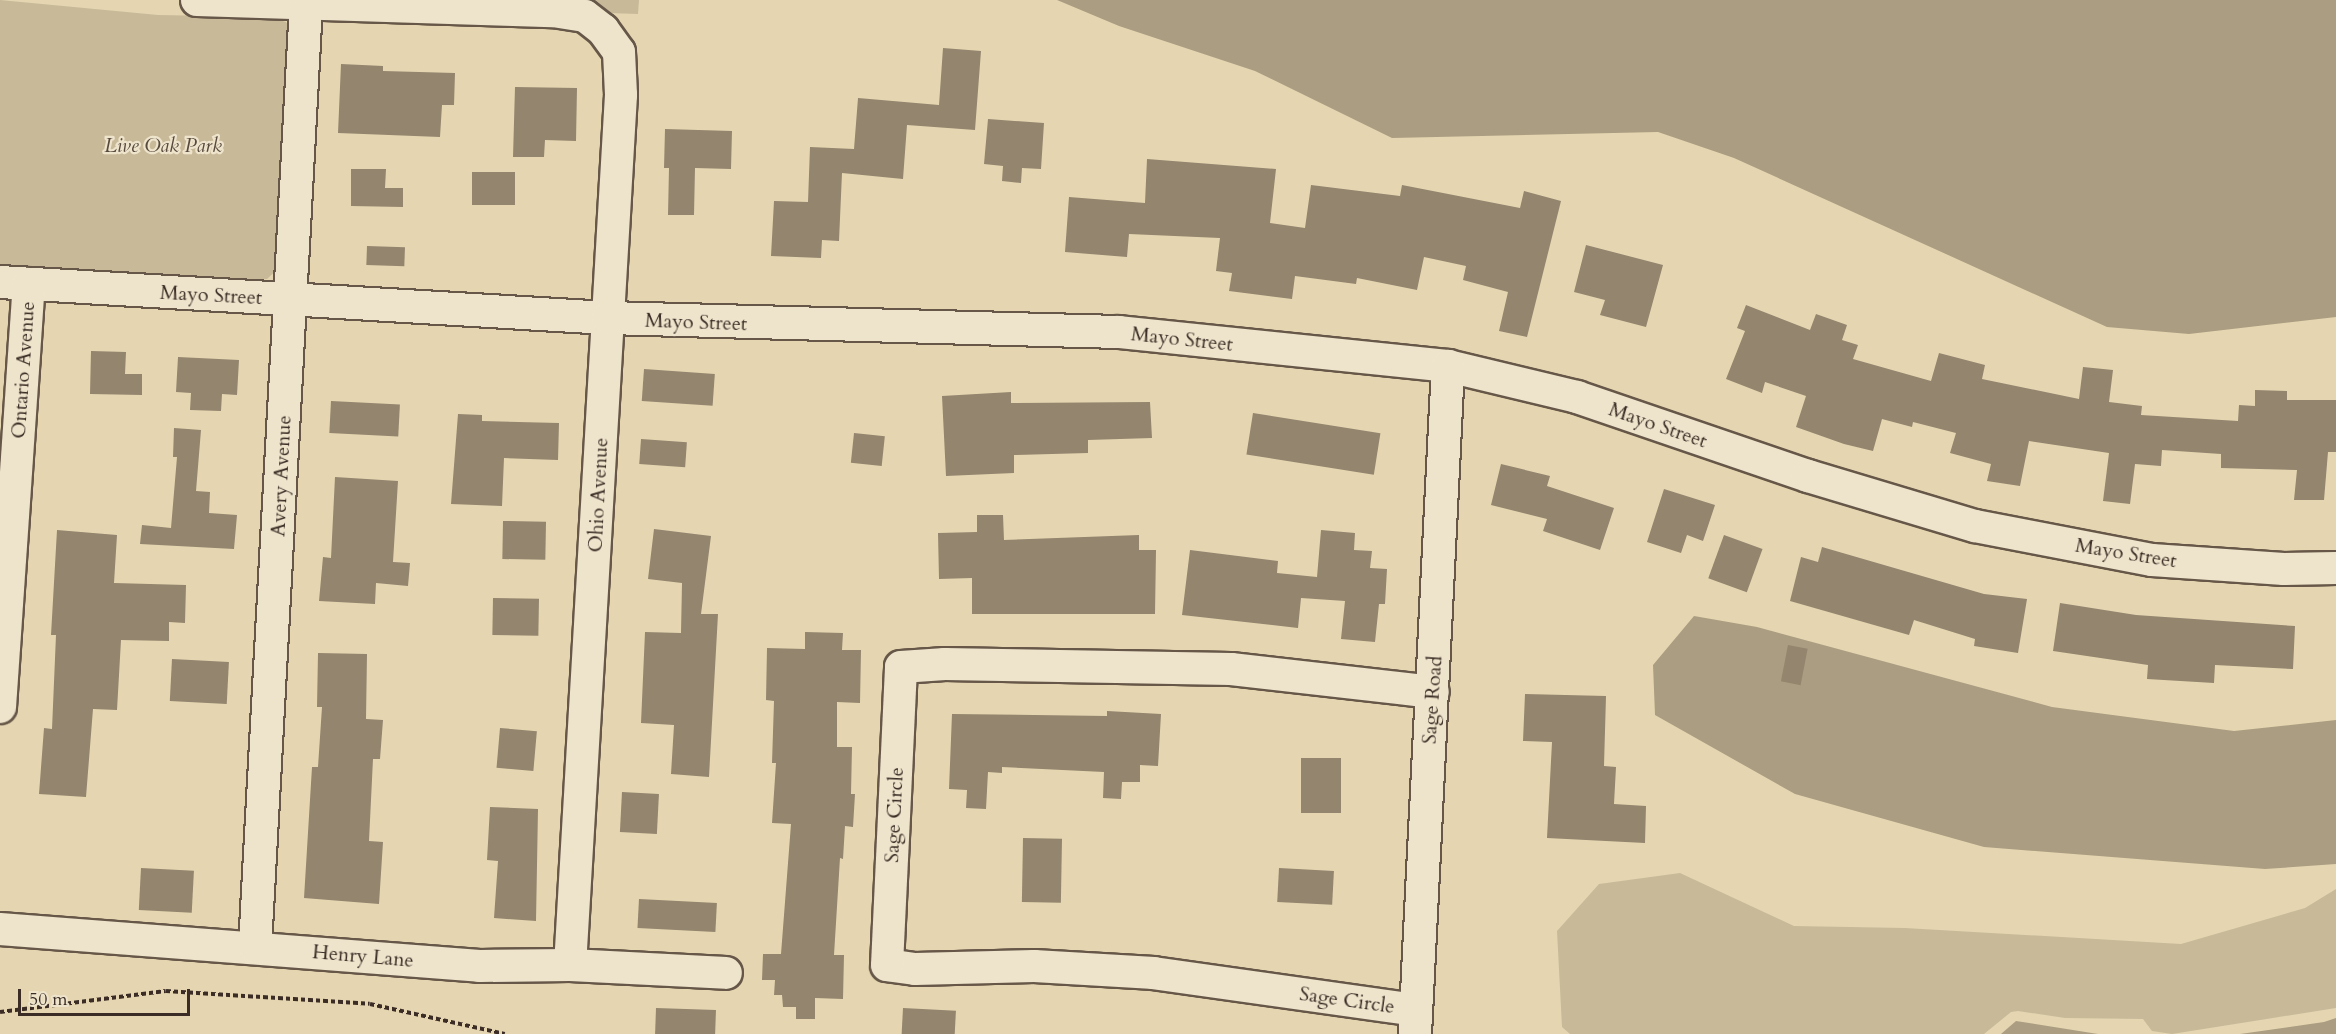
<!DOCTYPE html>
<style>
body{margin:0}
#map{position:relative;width:2336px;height:1034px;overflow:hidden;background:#e5d6b1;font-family:Cardo,serif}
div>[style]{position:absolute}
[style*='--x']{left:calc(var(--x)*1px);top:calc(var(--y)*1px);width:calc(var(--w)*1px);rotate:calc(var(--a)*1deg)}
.green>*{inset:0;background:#c8b999}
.water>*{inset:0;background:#ab9d81}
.building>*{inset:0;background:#93856e;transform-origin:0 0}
.path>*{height:4px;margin-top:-2px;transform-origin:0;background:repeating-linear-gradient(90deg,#3b2d25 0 4.5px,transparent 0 7.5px)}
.roads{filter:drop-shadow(2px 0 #665748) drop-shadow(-2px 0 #665748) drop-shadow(0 2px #665748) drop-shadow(0 -2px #665748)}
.minor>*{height:32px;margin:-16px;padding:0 16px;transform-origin:16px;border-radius:16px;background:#eee4cc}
span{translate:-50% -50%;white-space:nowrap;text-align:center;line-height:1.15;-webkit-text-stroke:4.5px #eee4cc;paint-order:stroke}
.park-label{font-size:20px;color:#57493c;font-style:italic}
.street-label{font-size:20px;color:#3b2d25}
.scale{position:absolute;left:18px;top:989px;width:172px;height:27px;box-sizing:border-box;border:3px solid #3b2d25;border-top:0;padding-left:8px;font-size:18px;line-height:21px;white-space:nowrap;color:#3b2d25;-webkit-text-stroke:4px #eee4cc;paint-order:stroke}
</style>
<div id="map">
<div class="green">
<i style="clip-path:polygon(0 0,158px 15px,269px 17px,286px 22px,295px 36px,281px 266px,267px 279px,241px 281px,0 265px)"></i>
<i style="clip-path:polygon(198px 0,639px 0,638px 14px)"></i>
<i style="clip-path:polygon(1680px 873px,1794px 926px,1905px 928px,2181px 944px,2305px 908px,2336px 889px,2336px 1008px,2172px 1034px,2152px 1031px,2143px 1019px,2065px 1018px,2018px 1011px,2011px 1012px,1984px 1034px,1570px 1034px,1562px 1027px,1557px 931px,1599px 884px)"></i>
</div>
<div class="water">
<i style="clip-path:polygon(1057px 0,2336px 0,2336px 317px,2189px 334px,2107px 327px,1734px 158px,1658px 132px,1392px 138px,1255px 71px,1119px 26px)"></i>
<i style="clip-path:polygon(1694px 616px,1757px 627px,2052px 707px,2234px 731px,2336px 720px,2336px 864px,2265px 869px,1984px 847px,1795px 794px,1655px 715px,1653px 665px)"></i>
<i style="clip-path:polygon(2336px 1018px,2336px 1034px,2240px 1034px,2324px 1022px)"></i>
<i style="clip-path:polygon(2016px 1021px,2098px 1034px,2001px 1034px)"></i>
</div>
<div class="building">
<i style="clip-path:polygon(943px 48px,981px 51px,975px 130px,907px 125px,903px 179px,842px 173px,839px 241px,822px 240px,821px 258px,771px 256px,774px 201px,808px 202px,810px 147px,854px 149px,858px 98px,939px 105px)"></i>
<i style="clip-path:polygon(341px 64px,383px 66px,383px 71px,455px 73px,454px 105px,442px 105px,440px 137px,338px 133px)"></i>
<i style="clip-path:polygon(515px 87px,577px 88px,576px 141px,545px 140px,544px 157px,513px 157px)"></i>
<i style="clip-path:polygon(988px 119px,1044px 123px,1041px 169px,1022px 168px,1021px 183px,1002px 181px,1003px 166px,984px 164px)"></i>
<i style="clip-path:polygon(665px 129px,732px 131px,731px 169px,695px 168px,694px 215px,668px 215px,669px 168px,664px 168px)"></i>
<i style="clip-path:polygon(1147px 159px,1276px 169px,1270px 223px,1305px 228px,1311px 185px,1400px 196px,1402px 185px,1520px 208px,1524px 191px,1561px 201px,1527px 337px,1499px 331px,1508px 292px,1463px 280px,1466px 266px,1424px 257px,1417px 290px,1357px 278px,1356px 284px,1295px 276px,1292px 299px,1229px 291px,1232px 273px,1216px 271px,1220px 238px,1129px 234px,1127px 257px,1065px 252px,1069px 197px,1145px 203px)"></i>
<i style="clip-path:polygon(351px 169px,386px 169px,385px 188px,403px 188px,403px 207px,351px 206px)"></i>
<i style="left:472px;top:172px;width:43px;height:33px"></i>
<i style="clip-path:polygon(1586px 245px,1663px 265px,1646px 327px,1600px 315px,1605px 300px,1574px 292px)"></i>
<i style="left:367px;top:246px;width:38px;height:19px;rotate:2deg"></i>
<i style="clip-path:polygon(1746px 305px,1810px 330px,1816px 314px,1847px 325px,1842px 340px,1858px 345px,1853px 359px,1931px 381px,1939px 353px,1985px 365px,1982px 379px,2079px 399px,2083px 367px,2113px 370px,2109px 402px,2142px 406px,2141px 415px,2238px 421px,2239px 405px,2255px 406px,2255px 390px,2287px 391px,2287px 400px,2336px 400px,2336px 452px,2328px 452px,2324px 500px,2294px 500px,2297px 470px,2221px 468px,2221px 454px,2162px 450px,2161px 466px,2135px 464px,2130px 504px,2103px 501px,2109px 453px,2029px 441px,2020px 486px,1987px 481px,1991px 464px,1950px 453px,1956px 433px,1913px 422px,1912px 427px,1882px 419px,1873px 451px,1844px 444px,1796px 427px,1806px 396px,1765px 382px,1762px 393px,1726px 379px,1745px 331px,1737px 328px)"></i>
<i style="clip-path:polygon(91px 351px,126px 352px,125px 374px,142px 374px,142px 395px,90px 394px)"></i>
<i style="clip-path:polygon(178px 357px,239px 360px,237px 395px,222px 394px,221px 411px,190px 410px,191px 393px,176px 392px)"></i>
<i style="left:644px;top:369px;width:71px;height:32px;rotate:4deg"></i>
<i style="clip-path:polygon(1011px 392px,1011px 403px,1150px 402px,1152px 438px,1088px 440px,1088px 453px,1014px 455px,1014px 473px,946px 476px,942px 396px)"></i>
<i style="left:331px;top:401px;width:69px;height:32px;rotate:3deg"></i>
<i style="left:1253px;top:413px;width:129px;height:42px;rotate:9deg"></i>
<i style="clip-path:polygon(458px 414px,482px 415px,482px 421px,559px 423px,558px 460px,504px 458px,502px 506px,451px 504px)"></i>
<i style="clip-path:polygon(174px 428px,201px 430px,196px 491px,210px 492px,209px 513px,237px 515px,234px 549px,140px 544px,142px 525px,171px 528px,177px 457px,173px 457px)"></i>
<i style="left:854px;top:433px;width:31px;height:30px;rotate:6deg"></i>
<i style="left:641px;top:439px;width:46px;height:25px;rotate:4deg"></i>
<i style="clip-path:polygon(1501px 464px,1550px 476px,1547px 486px,1614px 508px,1600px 550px,1543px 531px,1547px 519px,1491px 505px)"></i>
<i style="clip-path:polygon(335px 477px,398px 481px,393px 562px,410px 563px,408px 586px,376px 583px,375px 604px,319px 601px,323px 557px,331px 558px)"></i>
<i style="clip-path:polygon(1664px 489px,1715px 505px,1703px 541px,1687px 535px,1681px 553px,1647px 542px)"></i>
<i style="clip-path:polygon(977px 515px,1003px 515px,1004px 540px,1139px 535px,1139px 550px,1156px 550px,1155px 614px,972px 614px,972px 578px,939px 579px,938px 533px,977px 532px)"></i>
<i style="left:503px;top:521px;width:43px;height:38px;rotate:1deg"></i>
<i style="clip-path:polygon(654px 529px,711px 536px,701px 614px,718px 614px,709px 777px,671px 774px,674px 725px,641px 723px,645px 632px,681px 633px,682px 583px,648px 579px)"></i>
<i style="clip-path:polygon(57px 530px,117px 535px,114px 583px,186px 585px,185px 623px,169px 622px,169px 641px,121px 640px,117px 710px,93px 709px,86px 797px,39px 794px,44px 728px,52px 729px,56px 635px,51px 635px)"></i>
<i style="clip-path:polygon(1321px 530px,1355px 533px,1354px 550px,1372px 551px,1370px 568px,1387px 569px,1385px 604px,1379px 604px,1375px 642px,1341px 639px,1345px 601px,1301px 598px,1298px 628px,1182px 615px,1190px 550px,1278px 561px,1277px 573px,1317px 577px)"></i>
<i style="left:1724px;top:535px;width:41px;height:46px;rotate:20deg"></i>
<i style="clip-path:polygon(1822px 547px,1984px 594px,2027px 599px,2018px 653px,1974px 646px,1975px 639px,1914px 620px,1909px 635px,1790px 601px,1801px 557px,1818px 562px)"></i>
<i style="left:493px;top:598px;width:46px;height:37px;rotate:1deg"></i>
<i style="clip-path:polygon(2060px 603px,2136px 615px,2295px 626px,2293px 669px,2215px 665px,2214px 683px,2147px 679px,2148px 665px,2053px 651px)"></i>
<i style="clip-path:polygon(805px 632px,843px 633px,842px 650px,861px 650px,860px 703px,837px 702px,837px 747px,852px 747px,851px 794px,855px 794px,853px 827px,845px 826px,843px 859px,840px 858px,834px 955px,844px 955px,843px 999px,815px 998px,815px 1019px,796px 1019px,796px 1007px,783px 1007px,782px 995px,774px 995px,775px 980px,762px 980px,763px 954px,781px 954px,791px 824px,772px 823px,776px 763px,772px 763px,774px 701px,766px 700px,767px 648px,805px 649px)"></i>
<i style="left:1788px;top:645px;width:20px;height:37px;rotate:11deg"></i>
<i style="clip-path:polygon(318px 653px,367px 654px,366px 719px,383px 720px,380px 759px,373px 759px,369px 841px,383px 842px,379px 904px,304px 898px,312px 767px,318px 767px,322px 707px,317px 707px)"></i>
<i style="left:172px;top:659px;width:57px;height:42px;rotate:3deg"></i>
<i style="clip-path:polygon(1525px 694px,1606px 696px,1604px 766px,1616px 767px,1614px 804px,1646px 806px,1645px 843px,1547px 838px,1552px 742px,1523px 741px)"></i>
<i style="clip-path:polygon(1107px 711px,1161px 714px,1158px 766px,1140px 765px,1140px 782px,1122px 782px,1121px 799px,1103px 798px,1104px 772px,1002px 767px,1002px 773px,988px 772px,986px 809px,966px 808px,967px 790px,949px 789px,952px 714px,1107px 716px)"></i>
<i style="left:500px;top:728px;width:37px;height:40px;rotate:5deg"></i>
<i style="left:1301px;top:758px;width:40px;height:55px"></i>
<i style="left:622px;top:792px;width:37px;height:40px;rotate:3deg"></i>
<i style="clip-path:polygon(490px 807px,538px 809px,536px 921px,494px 918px,498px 861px,487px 860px)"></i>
<i style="left:1023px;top:838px;width:39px;height:64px;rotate:1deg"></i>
<i style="left:141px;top:868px;width:53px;height:42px;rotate:3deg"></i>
<i style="left:1279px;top:868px;width:55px;height:34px;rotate:3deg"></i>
<i style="left:639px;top:899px;width:78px;height:29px;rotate:3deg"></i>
<i style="left:656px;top:1008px;width:60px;height:26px;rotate:2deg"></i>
<i style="left:903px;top:1008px;width:53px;height:26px;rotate:3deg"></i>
</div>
<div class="path">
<i style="--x:0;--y:1012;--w:167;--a:-7.2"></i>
<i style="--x:166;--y:991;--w:204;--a:3.6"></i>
<i style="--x:370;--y:1004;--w:138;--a:12.5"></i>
</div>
<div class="roads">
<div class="minor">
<i style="--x:197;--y:0;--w:356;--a:1.8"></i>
<i style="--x:553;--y:11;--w:32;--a:9"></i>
<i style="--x:585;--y:16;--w:23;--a:38"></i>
<i style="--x:603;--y:30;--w:27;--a:54"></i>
<i style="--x:619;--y:52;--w:43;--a:87.3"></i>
<i style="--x:621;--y:95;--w:871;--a:93.35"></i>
<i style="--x:0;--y:282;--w:609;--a:3.39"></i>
<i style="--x:608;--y:318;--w:511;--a:1.57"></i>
<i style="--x:1119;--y:332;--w:331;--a:5.9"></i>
<i style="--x:1448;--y:366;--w:133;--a:13.5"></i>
<i style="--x:1577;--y:397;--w:244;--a:18.9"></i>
<i style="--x:1808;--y:476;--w:174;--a:16.7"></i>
<i style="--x:1975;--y:526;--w:180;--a:10.9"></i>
<i style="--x:2152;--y:560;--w:132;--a:3.9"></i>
<i style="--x:2284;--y:569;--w:52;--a:-1.1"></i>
<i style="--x:0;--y:707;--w:424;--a:-86.1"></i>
<i style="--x:0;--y:929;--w:481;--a:4.4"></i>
<i style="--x:480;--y:966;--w:90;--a:-0.6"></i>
<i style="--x:570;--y:965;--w:156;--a:2.9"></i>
<i style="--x:255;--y:947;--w:942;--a:-86.9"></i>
<i style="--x:1416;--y:1010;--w:265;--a:-172"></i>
<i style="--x:1154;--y:973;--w:120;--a:-176.7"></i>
<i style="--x:1034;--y:966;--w:119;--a:178.6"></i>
<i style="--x:915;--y:969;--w:28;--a:-172"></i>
<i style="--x:887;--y:965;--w:298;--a:-87.3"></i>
<i style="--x:901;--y:667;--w:44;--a:-3.9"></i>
<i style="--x:945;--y:664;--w:286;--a:1"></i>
<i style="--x:1231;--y:669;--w:203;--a:6.5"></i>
<i style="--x:1415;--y:1034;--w:669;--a:-87.17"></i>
</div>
</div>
<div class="park-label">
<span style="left:163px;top:145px">Live Oak Park</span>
</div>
<div class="street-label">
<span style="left:211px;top:295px;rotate:3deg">Mayo Street</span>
<span style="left:696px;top:322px;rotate:2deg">Mayo Street</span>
<span style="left:1182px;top:339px;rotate:6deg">Mayo Street</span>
<span style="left:23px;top:370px;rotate:-86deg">Ontario Avenue</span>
<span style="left:1658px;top:425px;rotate:19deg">Mayo Street</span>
<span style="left:281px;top:476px;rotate:-87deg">Avery Avenue</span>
<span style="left:598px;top:495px;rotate:-87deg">Ohio Avenue</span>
<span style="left:2126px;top:553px;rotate:9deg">Mayo Street</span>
<span style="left:1432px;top:700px;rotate:-86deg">Sage Road</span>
<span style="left:894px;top:815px;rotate:-87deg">Sage Circle</span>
<span style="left:363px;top:956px;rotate:5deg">Henry Lane</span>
<span style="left:1347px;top:1000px;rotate:8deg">Sage Circle</span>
</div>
<div class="scale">50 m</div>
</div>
